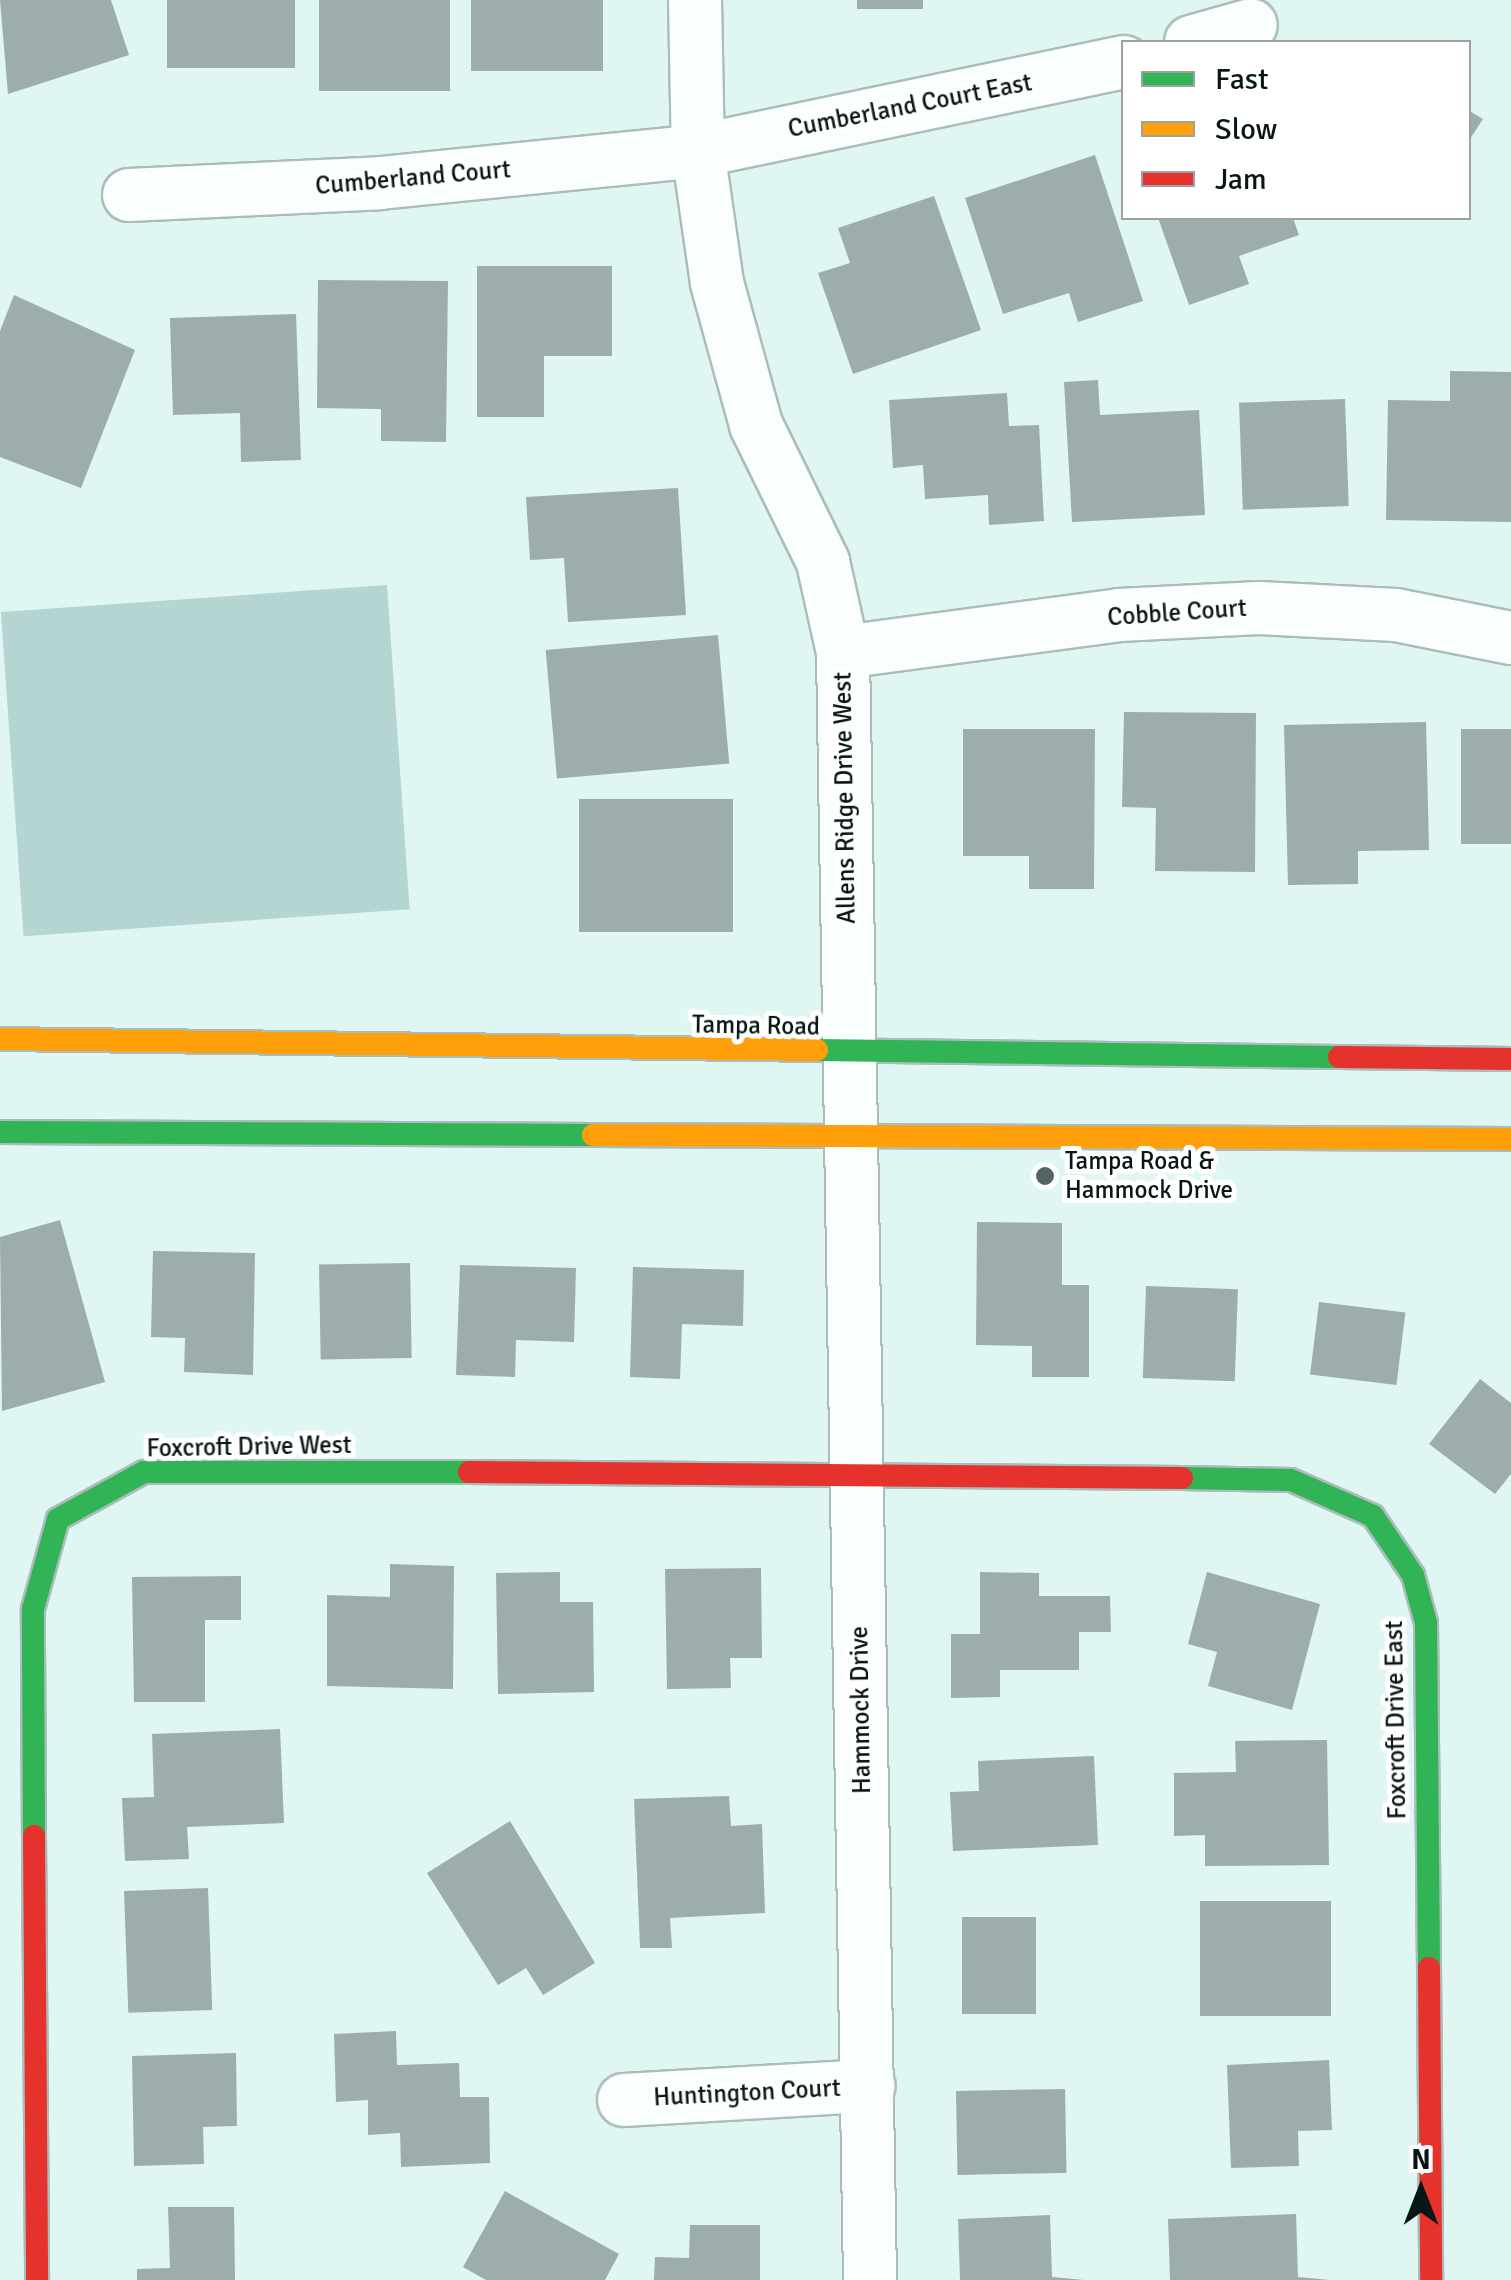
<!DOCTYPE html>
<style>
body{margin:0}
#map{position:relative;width:1511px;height:2280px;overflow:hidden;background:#dff6f3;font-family:Signika,sans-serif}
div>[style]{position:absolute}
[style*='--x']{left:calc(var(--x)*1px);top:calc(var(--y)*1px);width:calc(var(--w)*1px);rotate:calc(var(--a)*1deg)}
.water>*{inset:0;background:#b4d5d1;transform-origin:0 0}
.building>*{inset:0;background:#9cadac;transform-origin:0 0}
.roads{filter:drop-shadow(2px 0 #abbdba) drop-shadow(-2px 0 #abbdba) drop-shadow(0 2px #abbdba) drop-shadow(0 -2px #abbdba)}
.street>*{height:52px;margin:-26px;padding:0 26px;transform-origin:26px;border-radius:26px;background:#fafefd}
.fast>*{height:22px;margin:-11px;padding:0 11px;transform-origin:11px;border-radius:11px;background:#30b455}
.slow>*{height:22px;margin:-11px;padding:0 11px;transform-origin:11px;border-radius:11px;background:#ff9f0a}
.jam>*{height:22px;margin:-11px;padding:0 11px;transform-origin:11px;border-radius:11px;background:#e5322d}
.dots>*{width:28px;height:28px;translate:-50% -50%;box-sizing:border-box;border:5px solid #fff;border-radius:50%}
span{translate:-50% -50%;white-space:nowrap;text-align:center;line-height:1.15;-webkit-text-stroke:10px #fff;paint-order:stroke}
.street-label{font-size:25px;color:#081615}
.poi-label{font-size:25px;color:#081615}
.left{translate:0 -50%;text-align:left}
.legend{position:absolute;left:1121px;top:40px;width:350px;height:180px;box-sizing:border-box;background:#fff;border:2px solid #9ca2a1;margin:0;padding:12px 18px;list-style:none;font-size:30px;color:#081615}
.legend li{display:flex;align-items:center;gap:20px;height:50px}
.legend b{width:50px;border:2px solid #9ca2a1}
.north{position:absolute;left:1371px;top:2140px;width:100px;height:100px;-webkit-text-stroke:8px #fff;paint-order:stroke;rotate:0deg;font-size:28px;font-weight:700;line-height:40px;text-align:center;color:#081615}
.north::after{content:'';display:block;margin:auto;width:35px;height:45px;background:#081615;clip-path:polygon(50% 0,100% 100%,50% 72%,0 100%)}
</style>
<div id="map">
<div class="water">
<i style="left:387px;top:585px;width:325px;height:387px;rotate:86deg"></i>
</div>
<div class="building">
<i style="clip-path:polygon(0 0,111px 0,129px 55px,8px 94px)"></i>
<i style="left:167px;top:0;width:128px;height:68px"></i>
<i style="left:319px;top:0;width:131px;height:91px"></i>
<i style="left:471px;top:0;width:132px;height:71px"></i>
<i style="left:857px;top:0;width:66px;height:9px"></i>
<i style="clip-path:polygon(1468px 110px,1483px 119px,1468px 142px)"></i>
<i style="clip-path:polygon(1095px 155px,1143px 301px,1078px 322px,1069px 293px,1003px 314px,965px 198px)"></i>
<i style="clip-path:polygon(934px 196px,981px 330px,853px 374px,818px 273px,850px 263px,838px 228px)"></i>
<i style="clip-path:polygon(1158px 218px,1293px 218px,1299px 235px,1239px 256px,1249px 284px,1189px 305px)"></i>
<i style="clip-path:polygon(477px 266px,612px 266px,612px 356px,544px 356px,544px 417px,477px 417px)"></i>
<i style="clip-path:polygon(318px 280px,448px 281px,446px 442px,381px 441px,381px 409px,317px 408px)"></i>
<i style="clip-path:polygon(14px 295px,135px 350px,81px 488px,0 457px,0 331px)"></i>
<i style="clip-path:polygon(296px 314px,301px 460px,241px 462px,240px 413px,173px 415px,170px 318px)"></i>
<i style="clip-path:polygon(1450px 371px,1511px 372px,1511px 522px,1386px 520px,1388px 400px,1450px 401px)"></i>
<i style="clip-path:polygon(1098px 380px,1100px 415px,1199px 410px,1205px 515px,1072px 522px,1064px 382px)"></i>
<i style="clip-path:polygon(1007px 393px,1009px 426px,1039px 425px,1044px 521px,989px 525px,988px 495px,925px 499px,923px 465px,893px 468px,889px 400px)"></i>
<i style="left:1345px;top:399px;width:107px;height:106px;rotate:88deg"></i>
<i style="clip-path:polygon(678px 488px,686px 615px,568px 622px,564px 558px,530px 560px,526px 497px)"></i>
<i style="left:718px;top:635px;width:129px;height:173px;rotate:85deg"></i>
<i style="clip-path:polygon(1124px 712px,1256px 713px,1255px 872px,1155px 871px,1156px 808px,1122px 807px)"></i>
<i style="clip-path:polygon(1426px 722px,1429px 850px,1358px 851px,1358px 884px,1288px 885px,1284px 725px)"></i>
<i style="clip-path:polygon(963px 729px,1095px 729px,1094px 889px,1029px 889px,1029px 856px,963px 856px)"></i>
<i style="left:1461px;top:729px;width:50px;height:115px"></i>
<i style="left:733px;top:799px;width:133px;height:154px;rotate:90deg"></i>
<i style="clip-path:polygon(60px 1220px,105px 1382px,2px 1411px,0 1237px)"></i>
<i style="clip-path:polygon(977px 1222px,1062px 1223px,1062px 1285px,1089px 1285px,1089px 1377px,1032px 1377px,1032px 1346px,976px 1345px)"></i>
<i style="clip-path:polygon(153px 1251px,255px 1253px,253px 1375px,184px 1372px,185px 1338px,151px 1337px)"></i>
<i style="left:410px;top:1263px;width:95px;height:91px;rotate:89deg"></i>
<i style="clip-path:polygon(460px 1265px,576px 1268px,574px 1342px,516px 1340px,515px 1377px,456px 1375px)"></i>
<i style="clip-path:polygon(633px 1267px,744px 1270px,743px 1326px,682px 1324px,680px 1379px,630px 1377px)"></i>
<i style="left:1146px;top:1286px;width:92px;height:92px;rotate:2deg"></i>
<i style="left:1319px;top:1302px;width:87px;height:73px;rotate:7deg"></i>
<i style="clip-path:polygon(1480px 1379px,1511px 1403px,1511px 1474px,1495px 1494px,1429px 1444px)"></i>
<i style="clip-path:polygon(390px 1564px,454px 1566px,453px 1689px,327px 1686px,327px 1595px,390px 1597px)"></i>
<i style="clip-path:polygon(761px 1568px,762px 1658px,730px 1658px,731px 1688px,667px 1689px,665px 1569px)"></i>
<i style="clip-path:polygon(560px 1572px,560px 1602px,593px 1602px,594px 1692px,498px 1694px,496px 1573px)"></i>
<i style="clip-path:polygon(980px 1572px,1039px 1573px,1039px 1596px,1110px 1596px,1111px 1632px,1079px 1632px,1079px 1670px,1000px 1670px,1000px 1697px,951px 1698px,951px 1634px,980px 1634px)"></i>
<i style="clip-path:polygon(1207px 1572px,1320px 1604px,1292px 1710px,1208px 1686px,1217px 1652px,1188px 1644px)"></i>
<i style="clip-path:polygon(241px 1576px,241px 1620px,205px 1620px,205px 1702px,134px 1702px,132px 1577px)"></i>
<i style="clip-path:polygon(280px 1729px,284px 1823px,187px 1827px,189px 1859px,125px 1861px,122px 1798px,154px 1797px,152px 1734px)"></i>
<i style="clip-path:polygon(1327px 1740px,1329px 1865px,1205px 1866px,1205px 1835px,1174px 1836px,1174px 1773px,1236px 1772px,1235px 1741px)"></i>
<i style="clip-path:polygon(1094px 1756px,1098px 1845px,953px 1851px,950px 1792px,979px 1791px,978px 1761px)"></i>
<i style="clip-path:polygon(729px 1796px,731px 1826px,762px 1824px,765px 1913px,670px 1918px,672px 1948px,640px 1948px,634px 1799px)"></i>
<i style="clip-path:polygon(510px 1821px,595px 1963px,543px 1995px,526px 1968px,498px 1985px,427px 1873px)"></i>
<i style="left:208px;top:1888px;width:122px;height:84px;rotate:88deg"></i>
<i style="left:1200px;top:1901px;width:131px;height:115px"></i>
<i style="left:962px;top:1917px;width:74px;height:97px"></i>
<i style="clip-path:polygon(396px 2031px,397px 2065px,459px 2063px,460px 2097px,489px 2097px,490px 2163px,401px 2167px,400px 2133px,368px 2135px,368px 2100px,336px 2102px,334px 2034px)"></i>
<i style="clip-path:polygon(236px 2053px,237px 2126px,203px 2127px,204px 2164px,134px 2166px,132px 2056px)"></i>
<i style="clip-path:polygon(1329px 2060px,1332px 2130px,1298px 2131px,1299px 2166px,1231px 2168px,1227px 2065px)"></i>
<i style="left:1065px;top:2089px;width:84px;height:109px;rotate:89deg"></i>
<i style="clip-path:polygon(505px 2191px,619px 2254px,605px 2280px,486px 2280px,463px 2267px)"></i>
<i style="clip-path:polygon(168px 2207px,234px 2207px,235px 2280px,137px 2280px,137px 2269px,170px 2268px)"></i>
<i style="clip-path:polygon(1296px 2214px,1298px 2277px,1330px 2280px,1170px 2280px,1168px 2219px)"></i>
<i style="clip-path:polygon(1050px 2215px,1052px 2277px,1084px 2280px,960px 2280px,958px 2219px)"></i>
<i style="clip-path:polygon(690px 2225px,760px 2225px,760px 2280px,654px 2280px,655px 2257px,689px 2258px)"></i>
</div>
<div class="roads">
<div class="street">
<i style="--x:695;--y:0;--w:151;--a:88.9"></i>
<i style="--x:698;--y:151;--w:133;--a:81.8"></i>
<i style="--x:717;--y:283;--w:147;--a:74.6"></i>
<i style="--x:756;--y:425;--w:153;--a:63.9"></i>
<i style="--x:823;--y:562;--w:92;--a:77.5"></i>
<i style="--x:843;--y:652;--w:1628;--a:89.05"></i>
<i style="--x:1191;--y:42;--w:62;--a:-15.8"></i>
<i style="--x:129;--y:195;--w:251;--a:-2.7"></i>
<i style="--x:380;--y:183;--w:320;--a:-5.7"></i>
<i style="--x:698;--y:151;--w:435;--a:-11.8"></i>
<i style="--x:843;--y:652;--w:278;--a:-7.6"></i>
<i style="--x:1119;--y:615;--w:140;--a:-2.9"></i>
<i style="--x:1259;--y:608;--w:137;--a:2.9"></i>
<i style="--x:1396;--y:615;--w:117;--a:11.3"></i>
<i style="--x:624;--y:2100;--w:245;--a:-3.3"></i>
</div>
<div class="fast">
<i style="--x:817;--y:1050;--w:522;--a:0.77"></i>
<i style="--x:0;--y:1132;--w:593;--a:0.29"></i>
<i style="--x:1182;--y:1478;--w:109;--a:1.1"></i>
<i style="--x:1291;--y:1480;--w:90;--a:23.7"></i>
<i style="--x:1373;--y:1516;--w:71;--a:55.9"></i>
<i style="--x:1413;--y:1575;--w:50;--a:74.8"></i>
<i style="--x:1426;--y:1623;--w:345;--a:89.5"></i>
<i style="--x:34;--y:1836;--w:227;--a:-90.3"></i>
<i style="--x:33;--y:1609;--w:93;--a:-74.5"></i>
<i style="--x:58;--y:1519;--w:98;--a:-28.7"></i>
<i style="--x:144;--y:1472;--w:325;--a:0"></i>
</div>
<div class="slow">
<i style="--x:0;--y:1039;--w:817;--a:0.77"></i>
<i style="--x:593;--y:1135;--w:918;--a:0.25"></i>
</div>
<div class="jam">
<i style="--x:1339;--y:1057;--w:172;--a:0.7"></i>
<i style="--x:469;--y:1472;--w:713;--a:0.48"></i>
<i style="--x:34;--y:1836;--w:444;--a:89.6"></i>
<i style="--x:1429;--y:1968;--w:312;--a:89.6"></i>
</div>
</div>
<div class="dots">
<i style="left:1045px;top:1176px;background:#536463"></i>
</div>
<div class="street-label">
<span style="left:910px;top:106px;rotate:-11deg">Cumberland Court East</span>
<span style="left:413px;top:178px;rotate:-5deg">Cumberland Court</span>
<span style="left:1177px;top:613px;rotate:-4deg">Cobble Court</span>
<span style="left:845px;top:798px;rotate:-91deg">Allens Ridge Drive West</span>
<span style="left:756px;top:1026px;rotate:1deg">Tampa Road</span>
<span style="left:249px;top:1447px;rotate:-1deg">Foxcroft Drive West</span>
<span style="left:861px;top:1710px;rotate:-91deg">Hammock Drive</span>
<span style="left:1396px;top:1720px;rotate:-91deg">Foxcroft Drive East</span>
<span style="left:747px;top:2093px;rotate:-3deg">Huntington Court</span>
</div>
<div class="poi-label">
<span class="left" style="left:1065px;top:1176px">Tampa Road &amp;<br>Hammock Drive</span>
</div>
<ul class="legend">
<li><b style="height:12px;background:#30b455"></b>Fast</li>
<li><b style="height:12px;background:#ff9f0a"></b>Slow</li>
<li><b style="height:12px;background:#e5322d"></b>Jam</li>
</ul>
<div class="north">N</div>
</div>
